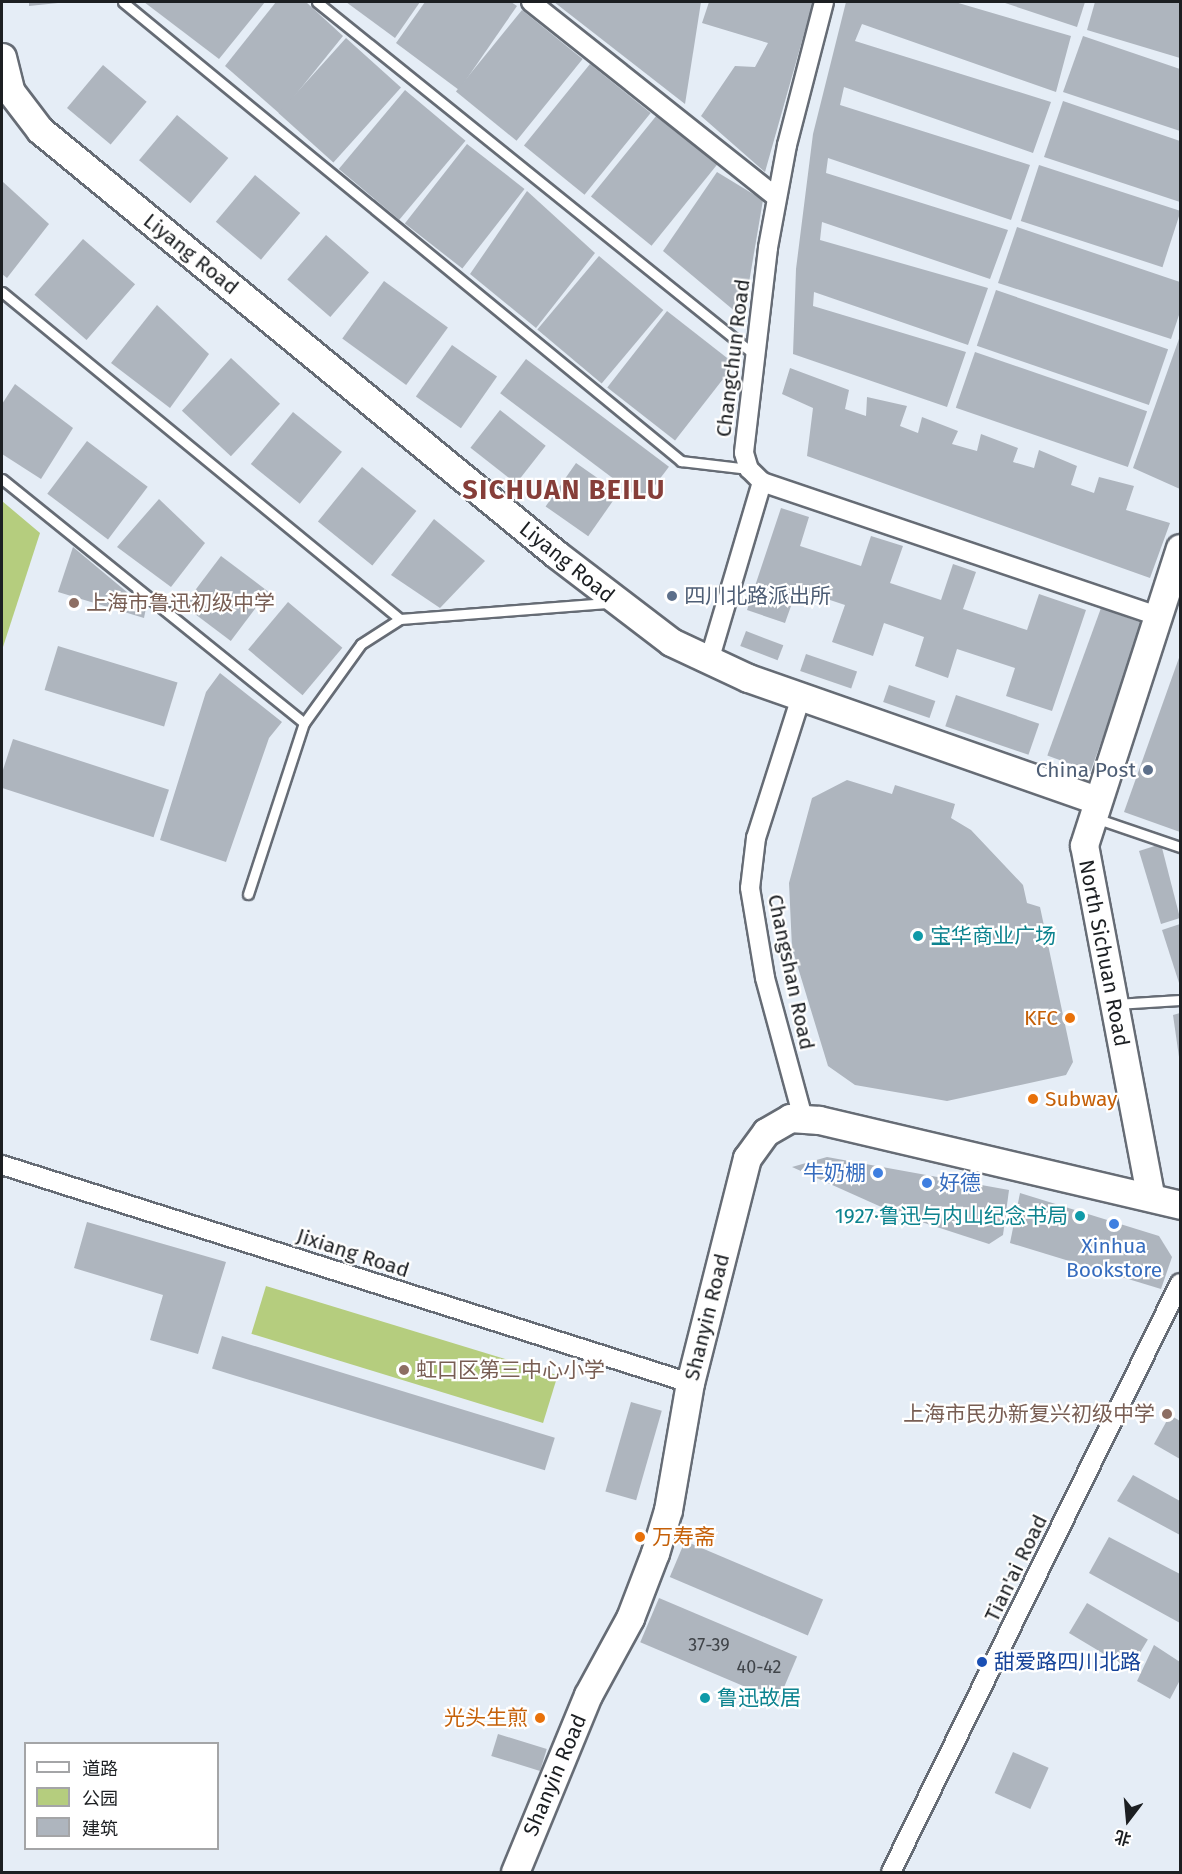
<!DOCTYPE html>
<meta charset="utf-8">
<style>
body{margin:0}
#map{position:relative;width:1182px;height:1874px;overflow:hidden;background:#e5edf6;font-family:"Fira Sans","Noto Sans SC",sans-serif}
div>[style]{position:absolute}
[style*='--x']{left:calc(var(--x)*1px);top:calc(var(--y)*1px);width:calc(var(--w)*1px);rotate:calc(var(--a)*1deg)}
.green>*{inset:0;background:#b5cd7e;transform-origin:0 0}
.building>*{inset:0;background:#aeb5be;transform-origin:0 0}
.roads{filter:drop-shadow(2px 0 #666c75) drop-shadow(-2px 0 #666c75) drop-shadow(0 2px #666c75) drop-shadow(0 -2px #666c75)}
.lane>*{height:9px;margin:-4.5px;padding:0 4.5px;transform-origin:4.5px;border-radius:4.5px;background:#fff}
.street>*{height:18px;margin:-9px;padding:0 9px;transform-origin:9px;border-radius:9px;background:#fff}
.secondary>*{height:27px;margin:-13.5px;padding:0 13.5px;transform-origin:13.5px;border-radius:13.5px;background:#fff}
.dots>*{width:16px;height:16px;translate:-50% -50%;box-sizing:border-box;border:3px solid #fff;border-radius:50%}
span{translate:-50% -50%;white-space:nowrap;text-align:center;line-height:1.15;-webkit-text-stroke:4.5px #fff;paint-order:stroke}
.number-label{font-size:18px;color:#404449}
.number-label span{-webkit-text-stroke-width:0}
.street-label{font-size:21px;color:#1c1f22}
.service-label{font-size:21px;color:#4e5e75}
.left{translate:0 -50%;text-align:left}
.right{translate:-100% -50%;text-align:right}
.education-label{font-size:21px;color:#785e54}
.culture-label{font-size:21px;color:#0d838f}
.food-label{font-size:21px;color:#c56008}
.shop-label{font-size:21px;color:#366cbe}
.transit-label{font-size:21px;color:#164399}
.district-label{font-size:27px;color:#863e39;font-weight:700;letter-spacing:1.5px}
.frame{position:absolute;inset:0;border:3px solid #1c1f22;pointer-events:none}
.legend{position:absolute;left:24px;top:1742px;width:195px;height:108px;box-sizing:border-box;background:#fff;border:2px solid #a4a5a7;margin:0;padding:8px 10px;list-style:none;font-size:18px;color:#1c1f22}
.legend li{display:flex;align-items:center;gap:12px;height:30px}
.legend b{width:30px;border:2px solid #a4a5a7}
.north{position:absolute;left:1098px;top:1790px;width:60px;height:60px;-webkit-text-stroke:4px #fff;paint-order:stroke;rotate:196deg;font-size:16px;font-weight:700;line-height:24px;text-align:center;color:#1c1f22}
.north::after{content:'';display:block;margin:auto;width:21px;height:27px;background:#1c1f22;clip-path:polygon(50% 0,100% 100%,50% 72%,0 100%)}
</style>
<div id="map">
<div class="green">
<i style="clip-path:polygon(2px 501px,40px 533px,2px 650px)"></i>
<i style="left:266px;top:1286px;width:305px;height:50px;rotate:17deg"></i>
</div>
<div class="building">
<i style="clip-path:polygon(29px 2px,58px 2px,58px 3px,29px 6px)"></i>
<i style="clip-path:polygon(144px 2px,265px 2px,219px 59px)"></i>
<i style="clip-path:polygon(276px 2px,306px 2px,343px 36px,280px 114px,225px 66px)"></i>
<i style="clip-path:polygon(346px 2px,420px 2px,395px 38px)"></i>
<i style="clip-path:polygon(425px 2px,511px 2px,517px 6px,459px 90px,396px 43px)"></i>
<i style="clip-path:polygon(554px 2px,701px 2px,685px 104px)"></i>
<i style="clip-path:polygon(709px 2px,813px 2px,765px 172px,701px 116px,735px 66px,755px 67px,768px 43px,702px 23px)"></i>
<i style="clip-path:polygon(846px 2px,955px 2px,1071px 36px,1056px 92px,862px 24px,855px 41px,1051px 102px,1033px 153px,844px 87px,840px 105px,1030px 165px,1011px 220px,828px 158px,826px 173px,1008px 230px,990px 279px,822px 222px,820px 240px,988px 288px,968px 345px,814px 292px,813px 306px,966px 352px,947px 407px,793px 354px,796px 269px,813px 134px)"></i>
<i style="clip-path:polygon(1002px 2px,1085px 2px,1077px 27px)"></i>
<i style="clip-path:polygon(1095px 2px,1180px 3px,1180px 58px,1087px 30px)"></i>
<i style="left:522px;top:10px;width:78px;height:105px;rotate:39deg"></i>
<i style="clip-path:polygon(1083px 36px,1180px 69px,1180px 131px,1063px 92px)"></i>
<i style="left:346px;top:38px;width:74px;height:101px;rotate:42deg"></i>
<i style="left:590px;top:64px;width:78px;height:105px;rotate:39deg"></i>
<i style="left:103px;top:65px;width:57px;height:56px;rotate:40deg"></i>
<i style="left:405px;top:90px;width:79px;height:103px;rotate:40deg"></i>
<i style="clip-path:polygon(1063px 101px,1180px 141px,1180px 202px,1044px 157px)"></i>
<i style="left:177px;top:115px;width:67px;height:59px;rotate:40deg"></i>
<i style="left:657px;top:115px;width:78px;height:105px;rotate:39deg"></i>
<i style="left:467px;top:144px;width:73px;height:101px;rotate:38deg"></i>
<i style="left:1039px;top:165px;width:149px;height:59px;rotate:18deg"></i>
<i style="clip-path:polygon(717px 172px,763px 200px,743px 318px,663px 251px)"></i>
<i style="left:255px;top:175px;width:59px;height:61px;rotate:40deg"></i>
<i style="clip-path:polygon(2px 181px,49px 224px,7px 278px,2px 274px)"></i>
<i style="clip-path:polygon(527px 191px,595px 253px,536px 328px,470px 274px)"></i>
<i style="clip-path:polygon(1017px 227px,1180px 282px,1180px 312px,1171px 339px,998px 283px)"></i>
<i style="left:326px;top:235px;width:57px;height:59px;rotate:41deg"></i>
<i style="left:83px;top:239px;width:69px;height:74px;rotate:41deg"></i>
<i style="left:599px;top:256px;width:84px;height:96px;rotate:40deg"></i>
<i style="left:384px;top:281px;width:79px;height:71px;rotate:36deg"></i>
<i style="left:996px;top:290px;width:182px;height:59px;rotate:19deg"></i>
<i style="clip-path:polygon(157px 305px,209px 354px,170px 408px,111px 363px)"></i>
<i style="left:667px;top:311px;width:86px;height:97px;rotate:38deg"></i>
<i style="clip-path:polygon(1180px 336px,1180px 489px,1133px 468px)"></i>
<i style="left:452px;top:345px;width:55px;height:63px;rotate:35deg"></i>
<i style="left:975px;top:352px;width:182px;height:59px;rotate:19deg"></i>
<i style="left:231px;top:358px;width:67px;height:72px;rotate:43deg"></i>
<i style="left:526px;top:359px;width:179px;height:43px;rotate:37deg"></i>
<i style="clip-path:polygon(790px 368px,849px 390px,845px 409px,866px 416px,867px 397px,907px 406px,900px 426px,918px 433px,922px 417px,958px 431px,952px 444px,977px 451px,981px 434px,1018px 448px,1013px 462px,1034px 468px,1039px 450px,1077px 466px,1071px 485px,1094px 493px,1099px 477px,1134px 486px,1126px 510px,1170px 523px,1150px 578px,807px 456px,813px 408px,782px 394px)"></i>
<i style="clip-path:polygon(15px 384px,73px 428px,41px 479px,2px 454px,2px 404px)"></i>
<i style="left:500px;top:410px;width:58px;height:48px;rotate:38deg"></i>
<i style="left:293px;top:412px;width:63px;height:67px;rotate:39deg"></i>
<i style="left:87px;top:441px;width:76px;height:66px;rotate:37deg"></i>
<i style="left:576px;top:463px;width:52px;height:53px;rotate:35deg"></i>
<i style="left:362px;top:467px;width:70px;height:70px;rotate:39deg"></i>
<i style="clip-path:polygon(159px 499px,205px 543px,171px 587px,117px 547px)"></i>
<i style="clip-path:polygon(781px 508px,809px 517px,800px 546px,861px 566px,871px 536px,903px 546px,890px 583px,941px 600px,953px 564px,976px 572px,963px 609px,1027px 630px,1039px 594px,1086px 610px,1052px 711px,1006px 696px,1015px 668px,957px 649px,948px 678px,915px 666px,924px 637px,884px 623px,873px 656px,832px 642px,845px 605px,797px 589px,785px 623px,747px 610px)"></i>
<i style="clip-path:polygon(434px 519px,485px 561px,440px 608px,391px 575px)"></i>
<i style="clip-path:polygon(73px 547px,146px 608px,144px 618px,58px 592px)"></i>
<i style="left:221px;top:556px;width:59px;height:62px;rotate:37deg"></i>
<i style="left:288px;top:602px;width:71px;height:62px;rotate:40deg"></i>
<i style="left:1101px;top:608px;width:46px;height:157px;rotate:20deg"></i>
<i style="left:746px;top:631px;width:40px;height:16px;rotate:21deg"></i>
<i style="left:58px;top:646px;width:125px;height:46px;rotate:17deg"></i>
<i style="left:806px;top:654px;width:54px;height:18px;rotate:19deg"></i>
<i style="clip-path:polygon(1180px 655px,1180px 832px,1124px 812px)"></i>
<i style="clip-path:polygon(220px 673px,282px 722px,269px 738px,226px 862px,160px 840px,206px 692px)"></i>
<i style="left:889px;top:685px;width:49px;height:18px;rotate:19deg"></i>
<i style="left:956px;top:695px;width:88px;height:33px;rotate:19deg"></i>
<i style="left:13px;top:739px;width:164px;height:50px;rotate:18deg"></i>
<i style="clip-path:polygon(847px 780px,892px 794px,895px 785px,955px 804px,951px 818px,971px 830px,1023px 885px,1027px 903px,1040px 907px,1073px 1062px,1066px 1075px,947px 1101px,855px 1085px,828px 1066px,792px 948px,789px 883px,812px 798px)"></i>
<i style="clip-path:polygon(1161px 844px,1180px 918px,1161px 924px,1139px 851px)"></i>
<i style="clip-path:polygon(1180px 924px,1180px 986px,1162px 930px)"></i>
<i style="clip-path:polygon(1180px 1013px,1180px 1057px,1179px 1057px,1173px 1015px)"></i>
<i style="clip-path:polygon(827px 1157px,1009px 1190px,1003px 1235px,989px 1244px,897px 1214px,792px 1167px)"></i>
<i style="clip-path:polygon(1020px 1193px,1159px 1236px,1172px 1257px,1161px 1289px,1010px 1243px)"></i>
<i style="clip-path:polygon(87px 1222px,226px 1262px,198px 1354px,150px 1340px,163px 1295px,74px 1268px)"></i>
<i style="left:222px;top:1336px;width:348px;height:34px;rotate:17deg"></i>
<i style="left:631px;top:1402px;width:32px;height:93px;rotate:16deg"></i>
<i style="clip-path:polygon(1170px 1415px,1180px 1421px,1180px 1459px,1154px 1444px)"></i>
<i style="clip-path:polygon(1133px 1475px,1180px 1501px,1180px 1535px,1117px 1501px)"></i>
<i style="clip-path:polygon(1109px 1537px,1180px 1574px,1180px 1623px,1089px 1573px)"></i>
<i style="left:685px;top:1541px;width:150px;height:39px;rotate:23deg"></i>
<i style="left:659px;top:1598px;width:150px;height:48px;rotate:23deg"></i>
<i style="left:1087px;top:1603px;width:71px;height:35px;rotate:31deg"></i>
<i style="clip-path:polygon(1154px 1645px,1180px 1662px,1180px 1680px,1170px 1699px,1137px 1681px)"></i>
<i style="left:498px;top:1734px;width:51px;height:23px;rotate:17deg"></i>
<i style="left:1013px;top:1752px;width:39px;height:45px;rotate:24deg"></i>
</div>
<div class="roads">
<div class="lane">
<i style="--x:123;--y:2;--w:723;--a:39.44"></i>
<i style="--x:681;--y:461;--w:68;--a:6.7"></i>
<i style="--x:317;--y:2;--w:564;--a:38.88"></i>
<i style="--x:2;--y:292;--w:515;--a:39.41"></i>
<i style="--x:400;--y:619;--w:211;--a:-4.4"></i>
<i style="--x:2;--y:479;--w:388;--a:38.9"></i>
<i style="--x:304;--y:723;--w:97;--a:-54.2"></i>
<i style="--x:361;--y:644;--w:46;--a:-32.7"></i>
<i style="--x:1095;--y:818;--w:90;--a:18.8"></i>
<i style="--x:248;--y:894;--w:180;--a:-71.9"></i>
<i style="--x:1116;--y:1004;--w:64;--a:-3.6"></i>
</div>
<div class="street">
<i style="--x:531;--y:2;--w:313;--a:38.5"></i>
<i style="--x:824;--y:2;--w:148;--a:104.5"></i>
<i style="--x:787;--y:145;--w:105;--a:100.5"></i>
<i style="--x:768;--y:248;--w:206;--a:96.7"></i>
<i style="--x:744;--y:453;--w:17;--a:73"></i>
<i style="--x:749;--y:469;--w:18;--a:45"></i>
<i style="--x:762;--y:482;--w:418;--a:18.7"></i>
<i style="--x:709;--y:661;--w:187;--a:-73.5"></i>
<i style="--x:801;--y:697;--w:148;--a:107.7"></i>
<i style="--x:756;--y:838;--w:50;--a:96.8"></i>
<i style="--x:750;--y:888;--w:91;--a:80.5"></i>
<i style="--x:765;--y:978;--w:145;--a:74.8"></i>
<i style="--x:2;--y:1165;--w:722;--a:17.58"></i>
<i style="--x:891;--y:1872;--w:656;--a:-63.86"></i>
</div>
<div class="secondary">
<i style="--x:2;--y:57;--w:36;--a:76"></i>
<i style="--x:11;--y:92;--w:48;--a:52.7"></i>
<i style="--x:40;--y:130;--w:668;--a:39.41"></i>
<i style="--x:556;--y:554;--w:145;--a:37.4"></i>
<i style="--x:671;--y:642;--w:85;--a:25.1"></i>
<i style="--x:748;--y:678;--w:370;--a:19.3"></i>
<i style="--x:1150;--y:1194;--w:355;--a:-100.7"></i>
<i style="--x:1084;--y:845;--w:312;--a:-72.1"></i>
<i style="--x:515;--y:1872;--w:191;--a:-67.6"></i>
<i style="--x:588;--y:1695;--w:88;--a:-61.4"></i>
<i style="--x:630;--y:1618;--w:70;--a:-69"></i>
<i style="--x:655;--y:1553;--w:45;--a:-73.2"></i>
<i style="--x:668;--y:1510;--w:129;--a:-80.2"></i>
<i style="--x:690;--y:1383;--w:232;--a:-75.8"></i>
<i style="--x:747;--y:1158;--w:32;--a:-54"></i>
<i style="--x:766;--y:1132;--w:28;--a:-30"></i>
<i style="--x:790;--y:1118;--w:29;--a:4"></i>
<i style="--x:819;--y:1120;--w:371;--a:13.2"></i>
</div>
</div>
<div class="dots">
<i style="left:672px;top:596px;background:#5c6f8a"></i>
<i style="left:74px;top:603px;background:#8d6e63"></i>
<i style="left:1148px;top:770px;background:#5c6f8a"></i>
<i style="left:918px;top:936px;background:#0f9aa8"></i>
<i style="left:1070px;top:1018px;background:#e8710a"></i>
<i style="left:1033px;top:1099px;background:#e8710a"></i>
<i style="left:878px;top:1173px;background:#3f7fe0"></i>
<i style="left:927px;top:1183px;background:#3f7fe0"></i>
<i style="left:1080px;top:1216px;background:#0f9aa8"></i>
<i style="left:1114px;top:1224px;background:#3f7fe0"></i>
<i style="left:404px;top:1370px;background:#8d6e63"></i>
<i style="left:1167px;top:1414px;background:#8d6e63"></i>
<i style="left:640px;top:1537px;background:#e8710a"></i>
<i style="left:982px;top:1662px;background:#1a4fb4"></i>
<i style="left:705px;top:1698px;background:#0f9aa8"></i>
<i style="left:540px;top:1718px;background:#e8710a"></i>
</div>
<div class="number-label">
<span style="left:709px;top:1645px">37-39</span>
<span style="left:759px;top:1667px">40-42</span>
</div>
<div class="street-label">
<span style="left:191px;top:254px;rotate:39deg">Liyang Road</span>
<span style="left:733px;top:358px;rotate:-83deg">Changchun Road</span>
<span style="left:567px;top:562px;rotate:39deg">Liyang Road</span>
<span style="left:1104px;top:953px;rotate:79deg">North Sichuan Road</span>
<span style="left:791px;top:972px;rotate:78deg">Changshan Road</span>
<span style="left:353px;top:1253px;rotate:18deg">Jixiang Road</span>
<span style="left:707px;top:1317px;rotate:-76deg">Shanyin Road</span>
<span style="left:1016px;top:1568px;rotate:-64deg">Tian'ai Road</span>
<span style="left:555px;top:1775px;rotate:-67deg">Shanyin Road</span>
</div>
<div class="service-label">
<span class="left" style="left:684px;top:596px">四川北路派出所</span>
<span class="right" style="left:1136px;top:770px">China Post</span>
</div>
<div class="education-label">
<span class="left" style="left:86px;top:603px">上海市鲁迅初级中学</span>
<span class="left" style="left:416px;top:1370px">虹口区第三中心小学</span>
<span class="right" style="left:1155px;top:1414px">上海市民办新复兴初级中学</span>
</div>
<div class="culture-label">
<span class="left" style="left:930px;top:936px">宝华商业广场</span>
<span class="right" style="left:1068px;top:1216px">1927·鲁迅与内山纪念书局</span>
<span class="left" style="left:717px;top:1698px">鲁迅故居</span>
</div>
<div class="food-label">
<span class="right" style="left:1058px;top:1018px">KFC</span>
<span class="left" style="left:1045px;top:1099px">Subway</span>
<span class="left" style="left:652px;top:1537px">万寿斋</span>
<span class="right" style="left:528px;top:1718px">光头生煎</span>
</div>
<div class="shop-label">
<span class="right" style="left:866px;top:1173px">牛奶棚</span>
<span class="left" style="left:939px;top:1183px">好德</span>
<span style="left:1114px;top:1258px">Xinhua<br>Bookstore</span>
</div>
<div class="transit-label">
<span class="left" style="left:994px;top:1662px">甜爱路四川北路</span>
</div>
<div class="district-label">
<span style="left:564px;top:491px">SICHUAN BEILU</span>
</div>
<div class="frame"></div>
<ul class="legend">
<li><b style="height:8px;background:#fff"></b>道路</li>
<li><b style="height:16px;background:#b5cd7e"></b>公园</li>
<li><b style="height:16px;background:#aeb5be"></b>建筑</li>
</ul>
<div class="north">北</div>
</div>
